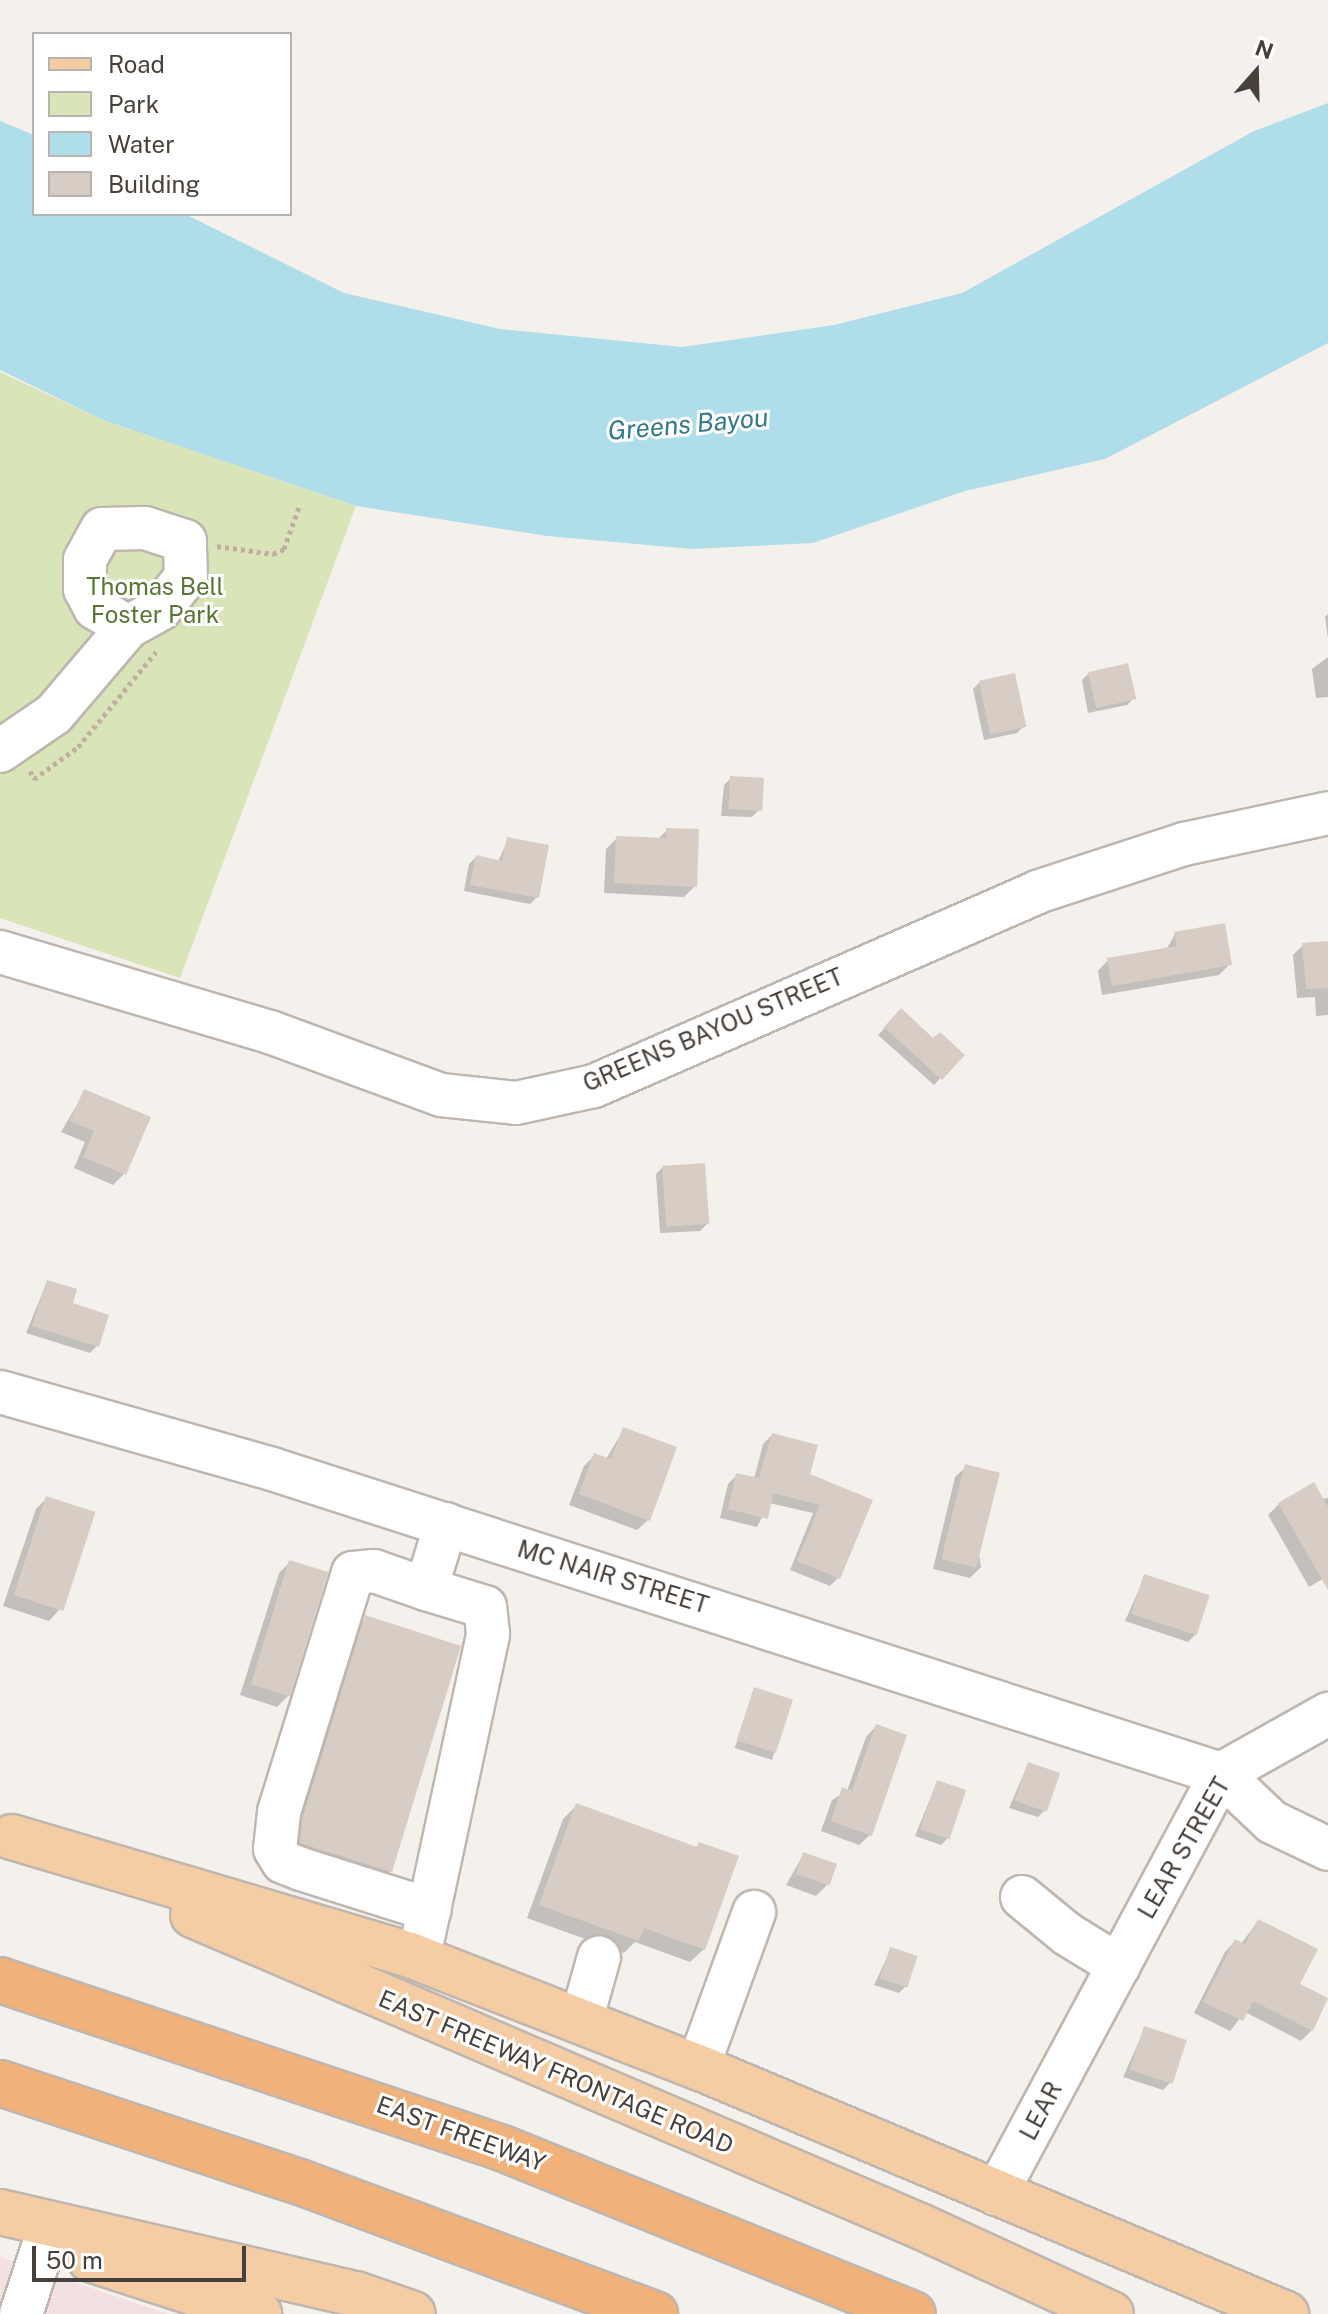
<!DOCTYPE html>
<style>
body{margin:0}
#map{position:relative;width:1328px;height:2314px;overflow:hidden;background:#f4f0ec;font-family:"Public Sans",sans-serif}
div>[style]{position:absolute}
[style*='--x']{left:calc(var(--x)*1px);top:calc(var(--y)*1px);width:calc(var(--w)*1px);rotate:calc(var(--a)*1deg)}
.medical>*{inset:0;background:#f3e1e2}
.green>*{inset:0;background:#dae4b9}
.water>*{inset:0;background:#afdeea}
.shadow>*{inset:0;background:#0003;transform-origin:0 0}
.building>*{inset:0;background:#d8cdc5;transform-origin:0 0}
.path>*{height:5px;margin-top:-2.5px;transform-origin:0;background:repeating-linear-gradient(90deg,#c0afa1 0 4px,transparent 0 8px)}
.roads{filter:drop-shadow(2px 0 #bfb6af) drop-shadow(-2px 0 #bfb6af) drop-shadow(0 2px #bfb6af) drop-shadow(0 -2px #bfb6af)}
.minor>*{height:42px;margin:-21px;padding:0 21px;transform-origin:21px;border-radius:21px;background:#fff}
.major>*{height:44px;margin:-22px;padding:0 22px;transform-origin:22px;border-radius:22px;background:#f5cda4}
.highway>*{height:44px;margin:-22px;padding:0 22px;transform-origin:22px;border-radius:22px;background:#f1b17a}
span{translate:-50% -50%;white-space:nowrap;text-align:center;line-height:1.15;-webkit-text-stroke:6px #fff;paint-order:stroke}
.park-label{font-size:24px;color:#597532}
.street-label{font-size:24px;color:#48403a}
.water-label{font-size:26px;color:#33798c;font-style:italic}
.legend{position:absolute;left:32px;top:32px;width:260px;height:184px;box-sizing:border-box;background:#fff;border:2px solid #b6b3b0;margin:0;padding:10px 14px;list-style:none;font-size:24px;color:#48403a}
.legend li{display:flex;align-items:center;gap:16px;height:40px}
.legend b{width:40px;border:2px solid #b6b3b0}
.north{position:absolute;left:1216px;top:32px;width:80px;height:80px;-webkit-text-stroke:6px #fff;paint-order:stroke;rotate:20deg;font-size:22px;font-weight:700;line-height:32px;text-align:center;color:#48403a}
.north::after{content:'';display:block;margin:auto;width:28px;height:36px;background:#48403a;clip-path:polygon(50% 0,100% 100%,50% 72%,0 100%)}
.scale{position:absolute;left:32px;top:2246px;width:214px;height:36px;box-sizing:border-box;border:4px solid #48403a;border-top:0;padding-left:10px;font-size:24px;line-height:28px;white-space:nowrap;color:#48403a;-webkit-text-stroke:6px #fff;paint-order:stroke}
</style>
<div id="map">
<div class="medical">
<i style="clip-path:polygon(0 2257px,168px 2314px,0 2314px)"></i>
</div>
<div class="green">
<i style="clip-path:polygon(0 372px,103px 420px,356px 506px,180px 978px,0 918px)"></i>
</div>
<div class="water">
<i style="clip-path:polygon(1328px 103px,1328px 343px,1105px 459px,965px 491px,813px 543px,692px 549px,547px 536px,356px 506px,103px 420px,0 370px,0 121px,34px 135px,34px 214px,185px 214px,344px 293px,500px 329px,682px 347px,834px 325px,962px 293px,1254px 131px)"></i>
</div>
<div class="shadow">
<i style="clip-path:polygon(1328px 614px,1328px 639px,1325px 617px)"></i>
<i style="clip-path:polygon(1328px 657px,1328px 697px,1316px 698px,1312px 669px)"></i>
<i style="clip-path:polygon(1089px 673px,1134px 698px,1127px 705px,1088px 713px,1082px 680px)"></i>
<i style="clip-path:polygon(980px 682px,1024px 726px,1017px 733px,984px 740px,973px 689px)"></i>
<i style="clip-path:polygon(731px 778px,759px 810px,752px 817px,721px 816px,724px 785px)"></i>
<i style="clip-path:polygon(667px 830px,695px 886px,684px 897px,604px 893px,606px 849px,617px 838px,657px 840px)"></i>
<i style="clip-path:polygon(508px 839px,537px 897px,530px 904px,464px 891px,469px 864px,476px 857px,498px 862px)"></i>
<i style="clip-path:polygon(1175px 934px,1230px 964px,1219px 975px,1102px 995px,1098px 971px,1108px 960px,1166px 950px)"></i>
<i style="clip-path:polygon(1328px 943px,1328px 1015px,1316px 1016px,1315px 997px,1297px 998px,1293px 955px,1303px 945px)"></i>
<i style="clip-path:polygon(901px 1011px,933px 1041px,962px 1055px,934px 1085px,878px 1035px)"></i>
<i style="clip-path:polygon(85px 1091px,124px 1174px,113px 1185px,74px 1168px,85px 1142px,61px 1132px)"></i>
<i style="clip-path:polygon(663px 1167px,707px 1224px,700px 1231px,660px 1233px,656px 1174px)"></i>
<i style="clip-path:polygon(47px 1282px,97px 1346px,90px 1353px,26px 1333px)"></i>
<i style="clip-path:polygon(624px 1429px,648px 1520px,637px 1530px,569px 1505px,584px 1466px,595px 1455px,606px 1459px)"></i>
<i style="clip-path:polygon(772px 1435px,808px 1475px,870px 1501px,839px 1577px,830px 1586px,790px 1570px,813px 1513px,769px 1503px,757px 1527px,720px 1518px,728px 1484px,737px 1475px,754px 1479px,763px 1444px)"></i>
<i style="clip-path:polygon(966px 1467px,981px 1567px,970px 1578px,933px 1569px,955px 1477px)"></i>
<i style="clip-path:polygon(47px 1498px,59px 1610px,49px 1621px,3px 1606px,36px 1509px)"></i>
<i style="clip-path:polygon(1328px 1498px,1328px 1576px,1309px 1587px,1268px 1515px,1279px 1504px)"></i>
<i style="clip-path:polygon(290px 1562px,288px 1696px,277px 1707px,240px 1695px,279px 1573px)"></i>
<i style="clip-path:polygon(1145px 1576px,1195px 1635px,1188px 1642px,1125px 1621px)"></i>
<i style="clip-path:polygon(366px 1618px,458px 1647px,390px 1871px,375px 1886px,286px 1857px,351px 1632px)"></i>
<i style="left:754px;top:1689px;width:39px;height:62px;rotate:18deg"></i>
<i style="clip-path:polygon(876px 1726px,870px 1835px,859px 1845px,821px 1831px,832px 1800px,847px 1791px,866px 1737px)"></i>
<i style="clip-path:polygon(1028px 1764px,1045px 1810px,1038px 1817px,1009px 1808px)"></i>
<i style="clip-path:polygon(937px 1782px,948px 1838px,941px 1845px,915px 1836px)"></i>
<i style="clip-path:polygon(577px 1805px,695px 1848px,699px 1844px,704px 1949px,690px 1962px,635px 1942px,624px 1953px,527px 1918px,563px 1819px)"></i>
<i style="clip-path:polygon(803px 1855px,827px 1885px,816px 1896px,786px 1885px)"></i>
<i style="clip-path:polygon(1258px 1921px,1298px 1985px,1312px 2030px,1301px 2041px,1245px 2012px,1230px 2031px,1194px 2013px,1225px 1952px,1235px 1941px,1241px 1944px)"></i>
<i style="clip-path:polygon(891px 1949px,906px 1986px,899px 1993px,874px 1985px)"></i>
<i style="clip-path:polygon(1145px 2028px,1170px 2083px,1163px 2090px,1123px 2077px)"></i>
</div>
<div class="building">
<i style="left:1128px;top:663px;width:37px;height:41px;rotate:77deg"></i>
<i style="left:1015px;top:673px;width:55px;height:37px;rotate:78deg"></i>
<i style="left:730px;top:776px;width:34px;height:33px;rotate:3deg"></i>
<i style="clip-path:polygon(666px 828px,699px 829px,697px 887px,614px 883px,616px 836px,666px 838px)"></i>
<i style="clip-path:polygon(507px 837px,549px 845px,539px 898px,470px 885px,476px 855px,502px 861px)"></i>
<i style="clip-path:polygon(1225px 923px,1232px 965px,1112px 986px,1107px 958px,1177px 946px,1174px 932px)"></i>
<i style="clip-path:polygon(1328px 941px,1328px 988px,1306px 989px,1302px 943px)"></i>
<i style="clip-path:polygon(901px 1008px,933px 1038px,940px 1032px,965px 1055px,942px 1080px,884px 1027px)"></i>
<i style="clip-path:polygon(84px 1089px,151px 1117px,126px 1175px,83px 1157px,94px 1131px,70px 1121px)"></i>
<i style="left:705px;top:1163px;width:61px;height:43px;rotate:86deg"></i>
<i style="clip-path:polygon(47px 1280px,77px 1289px,73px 1303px,109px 1315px,99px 1347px,32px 1326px)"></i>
<i style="clip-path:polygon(623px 1427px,677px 1447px,650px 1521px,579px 1494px,594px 1453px,611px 1459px)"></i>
<i style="clip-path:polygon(772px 1433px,818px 1445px,810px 1474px,873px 1500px,840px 1579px,797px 1561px,820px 1505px,773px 1493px,768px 1519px,728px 1509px,736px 1473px,759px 1478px)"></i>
<i style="left:965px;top:1464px;width:36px;height:98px;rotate:14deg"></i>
<i style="clip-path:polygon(1314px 1482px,1328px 1507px,1328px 1590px,1278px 1503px)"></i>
<i style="left:46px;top:1496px;width:52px;height:104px;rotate:18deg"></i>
<i style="left:289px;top:1560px;width:41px;height:130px;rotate:17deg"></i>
<i style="left:1144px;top:1574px;width:69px;height:42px;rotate:18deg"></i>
<i style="clip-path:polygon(365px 1615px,461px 1646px,392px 1872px,300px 1843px,303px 1817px)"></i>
<i style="left:754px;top:1687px;width:41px;height:56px;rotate:18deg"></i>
<i style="clip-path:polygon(876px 1724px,907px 1735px,872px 1836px,831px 1821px,842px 1787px,852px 1791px)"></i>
<i style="left:1028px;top:1762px;width:34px;height:41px;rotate:19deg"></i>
<i style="left:937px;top:1780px;width:31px;height:52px;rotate:19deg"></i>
<i style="clip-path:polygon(576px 1803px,697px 1847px,699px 1842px,739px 1856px,705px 1950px,644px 1928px,639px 1941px,539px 1905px)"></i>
<i style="left:803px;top:1852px;width:36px;height:23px;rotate:19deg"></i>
<i style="clip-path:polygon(1258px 1919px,1318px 1949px,1300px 1984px,1328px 1998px,1313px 2031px,1253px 2001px,1243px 2021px,1203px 2002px,1235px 1939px,1245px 1944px)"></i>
<i style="left:890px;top:1947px;width:29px;height:33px;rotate:18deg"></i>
<i style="left:1144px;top:2026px;width:45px;height:46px;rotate:18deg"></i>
</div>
<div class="path">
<i style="--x:217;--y:546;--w:57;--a:8.1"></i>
<i style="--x:273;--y:554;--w:12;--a:-24"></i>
<i style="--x:284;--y:549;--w:48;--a:-70.4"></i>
<i style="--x:30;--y:771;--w:9;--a:63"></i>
<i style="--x:34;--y:779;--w:54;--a:-36"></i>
<i style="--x:78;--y:747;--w:123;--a:-50.6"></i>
</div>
<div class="roads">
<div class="minor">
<i style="--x:0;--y:751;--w:65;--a:-34.4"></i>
<i style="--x:54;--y:714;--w:114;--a:-49.6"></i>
<i style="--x:128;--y:627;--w:37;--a:-29"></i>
<i style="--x:160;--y:609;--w:41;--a:-50.9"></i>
<i style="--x:186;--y:577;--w:36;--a:-92"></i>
<i style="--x:185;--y:541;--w:42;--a:-162"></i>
<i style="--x:145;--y:528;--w:43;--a:178.7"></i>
<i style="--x:102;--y:529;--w:35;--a:119"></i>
<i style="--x:85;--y:560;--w:29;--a:90"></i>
<i style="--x:85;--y:589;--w:21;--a:62"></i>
<i style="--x:95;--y:608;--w:38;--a:30"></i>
<i style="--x:0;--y:952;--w:282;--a:16.5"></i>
<i style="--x:270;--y:1032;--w:182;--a:20.2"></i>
<i style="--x:441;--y:1095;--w:75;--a:6.1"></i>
<i style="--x:516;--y:1103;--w:80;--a:-12.3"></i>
<i style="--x:594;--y:1086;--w:484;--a:-23.6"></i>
<i style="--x:1037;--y:892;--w:155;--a:-18.1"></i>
<i style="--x:1184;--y:844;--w:147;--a:-12.1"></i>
<i style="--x:0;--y:1392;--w:283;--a:15.8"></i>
<i style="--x:272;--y:1469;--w:997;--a:17.82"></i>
<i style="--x:1221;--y:1774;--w:70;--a:43.3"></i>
<i style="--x:1272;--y:1822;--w:62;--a:25.7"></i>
<i style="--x:426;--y:1589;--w:55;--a:-160.9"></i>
<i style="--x:374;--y:1571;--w:21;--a:175"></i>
<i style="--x:353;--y:1573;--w:250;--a:107.2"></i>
<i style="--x:279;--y:1812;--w:37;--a:96"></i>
<i style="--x:275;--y:1849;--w:15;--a:58"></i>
<i style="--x:283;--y:1862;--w:19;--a:21"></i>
<i style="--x:301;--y:1869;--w:135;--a:17.6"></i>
<i style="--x:1022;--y:1897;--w:58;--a:39.4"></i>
<i style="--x:1067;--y:1934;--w:61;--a:31.6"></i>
<i style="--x:423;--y:1938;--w:311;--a:-77.9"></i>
<i style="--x:488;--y:1634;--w:27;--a:-96"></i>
<i style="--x:485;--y:1607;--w:62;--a:-163"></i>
<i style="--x:426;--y:1589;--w:68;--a:-72.9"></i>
<i style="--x:581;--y:2021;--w:66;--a:-74.3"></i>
<i style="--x:698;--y:2067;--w:165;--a:-70.1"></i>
<i style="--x:996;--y:2194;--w:476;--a:-61.8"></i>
<i style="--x:1221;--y:1774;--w:123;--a:-29.3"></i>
<i style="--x:21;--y:2314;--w:74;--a:-71.8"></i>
</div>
<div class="major">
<i style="--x:12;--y:1837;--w:415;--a:16.5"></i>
<i style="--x:410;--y:1955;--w:309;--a:21.3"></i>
<i style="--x:698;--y:2067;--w:638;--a:22.79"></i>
<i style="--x:193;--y:1915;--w:793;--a:23.17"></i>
<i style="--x:922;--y:2227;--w:208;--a:24.7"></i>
<i style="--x:0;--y:2212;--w:365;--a:13"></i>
<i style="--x:356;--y:2294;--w:60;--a:19.3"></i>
<i style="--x:90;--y:2259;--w:178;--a:18"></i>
</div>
<div class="highway">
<i style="--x:0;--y:1980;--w:529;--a:18.5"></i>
<i style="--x:502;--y:2148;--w:443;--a:22"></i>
<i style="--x:0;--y:2083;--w:316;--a:18.3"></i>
<i style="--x:300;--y:2182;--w:379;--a:20.4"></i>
</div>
</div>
<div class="park-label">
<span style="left:155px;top:601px">Thomas Bell<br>Foster Park</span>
</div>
<div class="street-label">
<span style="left:713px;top:1030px;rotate:-23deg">GREENS BAYOU STREET</span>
<span style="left:613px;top:1577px;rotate:17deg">MC NAIR STREET</span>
<span style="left:1184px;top:1848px;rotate:-60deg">LEAR STREET</span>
<span style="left:556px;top:2072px;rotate:23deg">EAST FREEWAY FRONTAGE ROAD</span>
<span style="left:1041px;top:2111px;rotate:-62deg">LEAR</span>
<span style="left:461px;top:2134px;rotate:20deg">EAST FREEWAY</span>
</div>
<div class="water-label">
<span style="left:688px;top:424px;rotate:-5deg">Greens Bayou</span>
</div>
<ul class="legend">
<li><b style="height:10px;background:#f5cda4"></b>Road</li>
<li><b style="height:22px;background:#dae4b9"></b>Park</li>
<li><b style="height:22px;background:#afdeea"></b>Water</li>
<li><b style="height:22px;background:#d8cdc5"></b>Building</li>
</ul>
<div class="north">N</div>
<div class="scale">50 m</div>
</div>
